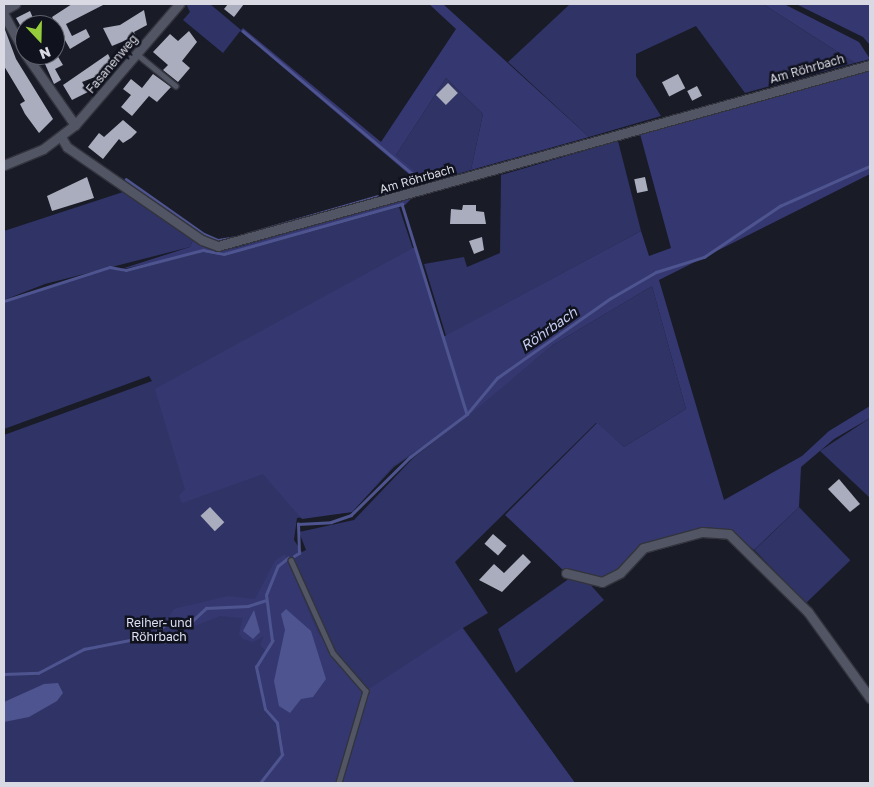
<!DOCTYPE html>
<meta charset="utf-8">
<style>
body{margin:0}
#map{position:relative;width:874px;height:787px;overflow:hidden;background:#191b27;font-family:"Golos Text",sans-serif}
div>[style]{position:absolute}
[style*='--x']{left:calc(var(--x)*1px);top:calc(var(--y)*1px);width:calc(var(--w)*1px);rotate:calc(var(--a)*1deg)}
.green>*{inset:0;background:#303365;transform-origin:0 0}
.forest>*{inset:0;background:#353870}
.water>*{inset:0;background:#4e548f}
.stream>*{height:2.5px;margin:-1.25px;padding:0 1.25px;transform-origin:1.25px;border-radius:1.25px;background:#4e548f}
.building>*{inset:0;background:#aaadbd;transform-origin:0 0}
.roads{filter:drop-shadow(1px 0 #33343e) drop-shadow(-1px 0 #33343e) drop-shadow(0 1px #33343e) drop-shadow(0 -1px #33343e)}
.service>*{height:4.5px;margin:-2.25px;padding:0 2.25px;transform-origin:2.25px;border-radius:2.25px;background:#525563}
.minor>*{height:9px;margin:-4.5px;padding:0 4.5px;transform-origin:4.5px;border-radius:4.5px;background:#525563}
span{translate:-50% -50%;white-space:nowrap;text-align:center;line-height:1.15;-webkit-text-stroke:5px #10121d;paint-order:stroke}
.street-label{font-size:12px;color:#d8d9e2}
.park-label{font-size:12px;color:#dee1f4}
.water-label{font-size:14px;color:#c6ccf0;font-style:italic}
.frame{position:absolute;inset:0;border:5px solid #d8d9e2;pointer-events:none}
.north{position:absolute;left:15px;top:15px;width:50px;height:50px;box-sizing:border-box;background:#10121d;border:1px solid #60626c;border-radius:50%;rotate:159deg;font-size:14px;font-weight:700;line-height:20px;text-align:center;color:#d8d9e2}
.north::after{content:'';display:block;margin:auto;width:18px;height:22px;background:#95cc3b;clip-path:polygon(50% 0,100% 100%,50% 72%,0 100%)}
</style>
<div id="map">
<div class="green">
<i style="clip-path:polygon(186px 4px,210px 4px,241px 30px,223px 53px,183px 20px,190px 12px)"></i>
<i style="clip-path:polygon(570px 4px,763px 4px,855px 63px,745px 93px,696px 26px,636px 54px,636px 76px,661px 116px,589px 137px,508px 62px)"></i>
<i style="clip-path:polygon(446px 78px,483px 114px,471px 170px,428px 183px,396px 155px)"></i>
<i style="clip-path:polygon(618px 141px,641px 231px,446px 336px,424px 264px,464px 257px,467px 267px,500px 253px,501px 175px)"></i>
<i style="clip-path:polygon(123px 192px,193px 240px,190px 247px,45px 284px,4px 300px,4px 231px)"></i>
<i style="clip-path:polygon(evenodd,399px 207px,468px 415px,553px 345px,652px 286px,686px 409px,624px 447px,596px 423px,455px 562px,488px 613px,463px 628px,575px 783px,4px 783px,4px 435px,152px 381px,149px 376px,4px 429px,4px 303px,110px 268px,126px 272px,202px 252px,224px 256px,399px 207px,459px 422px,413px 458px,354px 520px,299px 532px,306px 550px,302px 552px,294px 540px,297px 518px,352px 512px,394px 467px,459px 422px)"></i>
<i style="clip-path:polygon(870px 418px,870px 498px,820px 451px)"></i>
<i style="left:799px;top:507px;width:74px;height:62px;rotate:46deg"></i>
<i style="clip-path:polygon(570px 578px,589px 583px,604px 600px,516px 673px,498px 629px)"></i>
</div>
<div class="forest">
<i style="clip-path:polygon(429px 4px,443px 4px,589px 137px,471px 170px,483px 114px,446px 78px,396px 155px,421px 176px,417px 181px,240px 31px,243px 28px,381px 142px,456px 29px)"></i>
<i style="clip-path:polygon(763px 4px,784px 4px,859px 42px,870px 59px,855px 63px)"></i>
<i style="clip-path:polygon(796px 4px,870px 4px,870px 45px,863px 37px)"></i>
<i style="clip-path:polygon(870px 70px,870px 174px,659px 280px,724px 500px,802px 456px,829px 431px,870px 406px,870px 418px,834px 439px,801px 467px,799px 507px,754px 550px,731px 531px,641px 545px,619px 570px,594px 580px,564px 571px,505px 515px,597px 423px,624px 447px,686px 409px,652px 286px,553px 345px,468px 416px,393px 466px,352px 512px,302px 519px,263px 474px,182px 503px,179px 496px,185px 489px,155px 389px,415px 247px,443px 337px,641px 231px,649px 256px,671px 248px,640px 134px)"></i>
<i style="clip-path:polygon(413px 197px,405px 205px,224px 256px,202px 252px,118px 270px,190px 247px,193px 240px,217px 250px,235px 248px)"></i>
<i style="clip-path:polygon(285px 554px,318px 633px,363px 692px,336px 783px,262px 783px,284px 755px,280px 728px,264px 703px,257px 666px,267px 652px,260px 645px,264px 636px,253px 642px,243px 639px,239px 634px,243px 618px,220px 616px,190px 628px,170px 625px,167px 620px,174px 609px,228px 596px,255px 599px,275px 561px)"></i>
<i style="clip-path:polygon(462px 628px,575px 783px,342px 783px,369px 689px)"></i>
</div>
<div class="water">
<i style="clip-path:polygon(286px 609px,311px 631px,326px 679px,313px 697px,301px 699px,290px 713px,279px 706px,274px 681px,285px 630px,281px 614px)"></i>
<i style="clip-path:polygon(254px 610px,260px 632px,253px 639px,243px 631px)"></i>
<i style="clip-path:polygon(58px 683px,63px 693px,57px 701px,29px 717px,4px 722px,4px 702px,44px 684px)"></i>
</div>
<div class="stream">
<i style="--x:243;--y:31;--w:238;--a:40.1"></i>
<i style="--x:126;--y:179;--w:95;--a:35.2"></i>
<i style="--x:204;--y:234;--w:15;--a:23"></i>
<i style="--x:218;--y:240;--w:18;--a:-9"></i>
<i style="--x:246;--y:234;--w:166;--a:-16.1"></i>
<i style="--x:4;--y:301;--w:111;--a:-17.8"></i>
<i style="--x:110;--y:267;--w:16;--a:11"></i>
<i style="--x:126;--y:270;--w:80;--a:-14.6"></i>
<i style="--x:203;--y:250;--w:21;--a:11"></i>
<i style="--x:224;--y:254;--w:185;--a:-15.7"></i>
<i style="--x:402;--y:204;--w:220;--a:72.8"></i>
<i style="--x:294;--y:556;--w:6;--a:-31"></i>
<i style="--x:299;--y:553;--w:29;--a:-92"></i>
<i style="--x:298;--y:524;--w:33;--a:-3"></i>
<i style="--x:331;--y:522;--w:21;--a:-19"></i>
<i style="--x:351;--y:515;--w:83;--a:-44.5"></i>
<i style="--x:410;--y:457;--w:71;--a:-37"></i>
<i style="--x:467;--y:414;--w:47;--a:-50.2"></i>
<i style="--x:497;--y:378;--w:139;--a:-35.1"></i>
<i style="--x:611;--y:298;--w:52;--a:-30"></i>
<i style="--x:656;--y:272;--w:50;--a:-17.4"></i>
<i style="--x:704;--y:257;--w:92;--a:-33.9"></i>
<i style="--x:780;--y:206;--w:98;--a:-24"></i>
<i style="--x:4;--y:674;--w:34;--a:-2"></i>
<i style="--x:38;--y:673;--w:52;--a:-27.6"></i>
<i style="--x:84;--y:649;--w:67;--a:-11.1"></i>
<i style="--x:150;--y:636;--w:26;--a:-36"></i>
<i style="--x:171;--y:621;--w:19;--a:6"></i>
<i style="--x:190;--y:623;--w:22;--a:-43"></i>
<i style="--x:206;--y:608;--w:42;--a:-2.7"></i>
<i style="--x:248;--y:606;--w:19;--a:-18"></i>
<i style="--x:260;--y:783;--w:36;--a:-52"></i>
<i style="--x:282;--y:755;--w:32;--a:-99"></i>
<i style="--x:277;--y:723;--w:18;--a:-131"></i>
<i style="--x:265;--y:709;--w:43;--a:-102.1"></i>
<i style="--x:256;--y:667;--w:31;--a:-58"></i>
<i style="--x:272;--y:641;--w:46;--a:-97.4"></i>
<i style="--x:266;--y:595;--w:31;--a:-68"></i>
<i style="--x:278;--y:566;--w:13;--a:-39"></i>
</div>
<div class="building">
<i style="clip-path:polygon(72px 4px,105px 4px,66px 24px,72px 36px,86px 29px,90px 37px,70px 49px,52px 17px)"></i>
<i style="clip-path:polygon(228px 4px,244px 4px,234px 17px,224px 9px)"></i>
<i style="clip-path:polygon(144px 10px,147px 25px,134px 32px,136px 36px,112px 46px,103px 28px,120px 25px)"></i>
<i style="clip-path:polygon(30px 11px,36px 25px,25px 25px,25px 34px,16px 18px)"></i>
<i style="clip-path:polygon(4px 27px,16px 59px,53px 119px,39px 133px,25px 114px,20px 104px,25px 101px,4px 66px)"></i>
<i style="clip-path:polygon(189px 31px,197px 42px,182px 61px,190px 68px,178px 82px,163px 70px,168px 65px,153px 52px,170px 34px,178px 41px)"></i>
<i style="clip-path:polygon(108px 54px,113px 64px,108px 72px,82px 82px,88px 92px,72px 100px,63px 85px)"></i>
<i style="clip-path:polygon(41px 55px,57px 55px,63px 65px,55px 69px,61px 80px,54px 84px)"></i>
<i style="clip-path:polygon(153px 74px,171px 87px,157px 102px,149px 96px,132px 116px,121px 107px,131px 95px,123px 89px,131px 79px,142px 88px)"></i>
<i style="left:678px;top:74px;width:16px;height:18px;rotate:63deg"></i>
<i style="left:448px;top:83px;width:14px;height:17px;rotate:45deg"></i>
<i style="left:697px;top:86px;width:11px;height:11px;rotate:63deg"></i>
<i style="clip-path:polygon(123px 120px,137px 132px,131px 138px,123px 143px,119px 139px,103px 159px,88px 147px,99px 133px,104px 137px)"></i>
<i style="clip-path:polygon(87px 177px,94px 198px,52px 211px,47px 196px)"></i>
<i style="left:645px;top:177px;width:14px;height:11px;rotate:78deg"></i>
<i style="clip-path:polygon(463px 205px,476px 205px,476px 211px,484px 212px,486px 224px,450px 224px,451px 209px,462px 210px)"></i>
<i style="clip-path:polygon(482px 237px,484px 250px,474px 254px,469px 241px)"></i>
<i style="clip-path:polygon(839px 479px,860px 504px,850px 512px,828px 489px)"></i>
<i style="left:210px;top:507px;width:21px;height:13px;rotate:47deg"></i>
<i style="left:493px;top:534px;width:18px;height:13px;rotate:41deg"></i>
<i style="clip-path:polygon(523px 554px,531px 562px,502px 592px,479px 580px,494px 564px,504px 573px)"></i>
</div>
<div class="roads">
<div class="service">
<i style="--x:137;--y:54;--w:50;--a:39.4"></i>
<i style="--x:291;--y:560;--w:102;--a:65.7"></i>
<i style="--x:333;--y:653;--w:50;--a:49"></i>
<i style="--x:366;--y:691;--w:96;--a:106.4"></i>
</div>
<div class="minor">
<i style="--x:4;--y:10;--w:13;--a:-29"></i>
<i style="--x:4;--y:15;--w:43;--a:61.1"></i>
<i style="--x:26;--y:55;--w:85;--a:55"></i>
<i style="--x:61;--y:137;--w:12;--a:59"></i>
<i style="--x:67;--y:147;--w:164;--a:34.6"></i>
<i style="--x:202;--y:240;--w:17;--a:21"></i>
<i style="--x:218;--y:246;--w:677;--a:-15.52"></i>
<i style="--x:4;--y:165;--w:42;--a:-22.3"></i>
<i style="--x:43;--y:149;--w:40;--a:-37"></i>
<i style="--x:75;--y:125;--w:160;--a:-49.3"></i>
<i style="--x:566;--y:573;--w:37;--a:14"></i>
<i style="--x:602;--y:582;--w:20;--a:-27"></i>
<i style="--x:620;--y:573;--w:34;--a:-47"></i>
<i style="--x:643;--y:548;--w:61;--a:-15.2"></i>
<i style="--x:702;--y:532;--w:27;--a:4"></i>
<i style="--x:729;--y:534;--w:111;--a:44.6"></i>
<i style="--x:808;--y:612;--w:106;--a:54.2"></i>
</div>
</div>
<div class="street-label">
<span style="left:112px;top:64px;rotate:-50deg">Fasanenweg</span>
<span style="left:807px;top:69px;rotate:-16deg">Am Röhrbach</span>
<span style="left:417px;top:179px;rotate:-16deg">Am Röhrbach</span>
</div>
<div class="park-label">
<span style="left:159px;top:630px">Reiher- und<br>Röhrbach</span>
</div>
<div class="water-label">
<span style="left:549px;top:329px;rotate:-35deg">Röhrbach</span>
</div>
<div class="frame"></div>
<div class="north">N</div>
</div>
